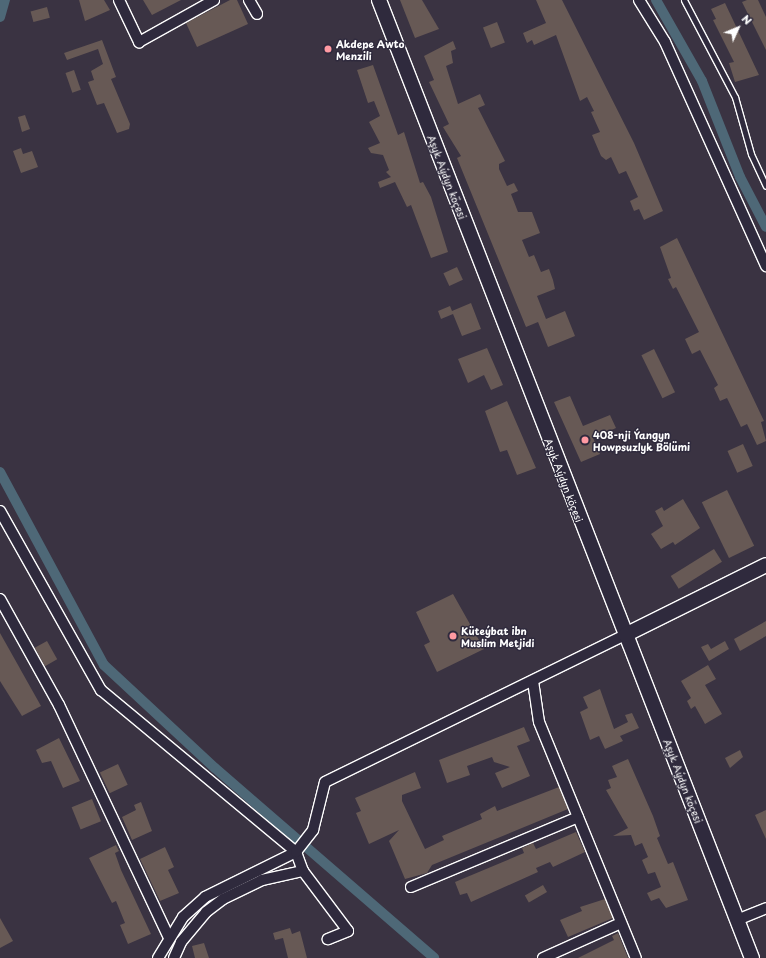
<!DOCTYPE html>
<meta charset="utf-8">
<style>
body{margin:0}
#map{position:relative;width:766px;height:958px;overflow:hidden;background:#3a3342;font-family:"Playpen Sans",sans-serif}
div>[style]{position:absolute}
[style*='--x']{left:calc(var(--x)*1px);top:calc(var(--y)*1px);width:calc(var(--w)*1px);rotate:calc(var(--a)*1deg)}
.canal>*{height:10px;margin:-5px;padding:0 5px;transform-origin:5px;border-radius:5px;background:#4e6877}
.building>*{inset:0;background:#675955;transform-origin:0 0}
.roads{filter:drop-shadow(1px 0 #fff) drop-shadow(-1px 0 #fff) drop-shadow(0 1px #fff) drop-shadow(0 -1px #fff)}
.lane>*{height:5px;margin:-2.5px;padding:0 2.5px;transform-origin:2.5px;border-radius:2.5px;background:#2f2a3d}
.street>*{height:10px;margin:-5px;padding:0 5px;transform-origin:5px;border-radius:5px;background:#2f2a3d}
.secondary>*{height:14px;margin:-7px;padding:0 7px;transform-origin:7px;border-radius:7px;background:#2f2a3d}
.dots>*{width:11px;height:11px;translate:-50% -50%;box-sizing:border-box;border:2px solid #2f2a3d;border-radius:50%}
span{translate:-50% -50%;white-space:nowrap;text-align:center;line-height:1.15;-webkit-text-stroke:3px #2f2a3d;paint-order:stroke}
.poi-label{font-size:10px;color:#fff;font-weight:700}
.left{translate:0 -50%;text-align:left}
.street-label{font-size:10px;color:#fff}
.north{position:absolute;left:718px;top:8px;width:40px;height:40px;-webkit-text-stroke:3px #2f2a3d;paint-order:stroke;rotate:46deg;font-size:11px;font-weight:700;line-height:16px;text-align:center;color:#fff}
.north::after{content:'';display:block;margin:auto;width:14px;height:18px;background:#fff;clip-path:polygon(50% 0,100% 100%,50% 72%,0 100%)}
</style>
<div id="map">
<div class="canal">
<i style="--x:656;--y:0;--w:93;--a:60.4"></i>
<i style="--x:702;--y:81;--w:103;--a:68.4"></i>
<i style="--x:740;--y:177;--w:56;--a:62.5"></i>
<i style="--x:0;--y:17;--w:18;--a:-74"></i>
<i style="--x:0;--y:472;--w:219;--a:61.7"></i>
<i style="--x:104;--y:665;--w:151;--a:42.9"></i>
<i style="--x:215;--y:768;--w:290;--a:40.9"></i>
</div>
<div class="building">
<i style="clip-path:polygon(79px 0,104px 0,110px 10px,85px 21px)"></i>
<i style="clip-path:polygon(143px 0,181px 0,152px 15px)"></i>
<i style="clip-path:polygon(230px 0,237px 0,248px 24px,197px 47px,186px 23px)"></i>
<i style="clip-path:polygon(400px 0,422px 0,439px 29px,415px 38px)"></i>
<i style="clip-path:polygon(536px 0,562px 0,634px 143px,663px 211px,644px 220px,639px 209px,634px 211px,630px 201px,638px 197px,626px 171px,619px 174px,611px 157px,606px 160px,601px 156px,592px 135px,600px 132px,591px 112px,594px 111px,587px 97px,580px 101px,556px 35px,534px 45px,532px 40px,527px 43px,523px 33px,546px 23px)"></i>
<i style="clip-path:polygon(747px 0,758px 0,766px 17px,766px 50px,742px 2px)"></i>
<i style="clip-path:polygon(725px 3px,759px 75px,735px 82px,729px 63px,734px 62px,713px 20px,716px 19px,711px 9px)"></i>
<i style="left:47px;top:7px;width:11px;height:17px;rotate:75deg"></i>
<i style="left:497px;top:22px;width:22px;height:15px;rotate:69deg"></i>
<i style="clip-path:polygon(102px 40px,116px 77px,111px 79px,130px 124px,129px 129px,117px 133px,104px 103px,97px 105px,88px 82px,94px 80px,91px 71px,103px 64px,98px 49px,67px 60px,64px 53px)"></i>
<i style="clip-path:polygon(453px 41px,456px 49px,451px 51px,453px 63px,446px 66px,458px 104px,480px 94px,485px 105px,478px 108px,505px 161px,499px 164px,499px 169px,507px 186px,514px 183px,518px 191px,511px 194px,518px 212px,532px 212px,540px 233px,522px 240px,529px 257px,534px 255px,541px 272px,549px 269px,553px 280px,555px 289px,537px 296px,546px 319px,565px 311px,575px 336px,548px 347px,538px 322px,526px 327px,457px 158px,461px 156px,443px 127px,449px 124px,429px 82px,434px 80px,424px 56px)"></i>
<i style="clip-path:polygon(373px 65px,398px 135px,404px 132px,420px 183px,423px 182px,431px 197px,448px 252px,431px 258px,411px 205px,407px 207px,395px 182px,380px 188px,378px 182px,391px 177px,386px 172px,389px 170px,383px 155px,371px 153px,368px 148px,380px 143px,369px 122px,380px 116px,374px 101px,368px 103px,357px 70px)"></i>
<i style="left:74px;top:70px;width:21px;height:9px;rotate:71deg"></i>
<i style="clip-path:polygon(25px 115px,30px 129px,22px 132px,18px 117px)"></i>
<i style="clip-path:polygon(21px 148px,23px 154px,32px 151px,38px 167px,21px 173px,13px 151px)"></i>
<i style="clip-path:polygon(677px 238px,764px 421px,761px 422px,766px 441px,757px 445px,747px 424px,741px 427px,727px 398px,720px 401px,714px 388px,718px 385px,700px 350px,692px 354px,685px 339px,699px 332px,676px 287px,673px 289px,668px 279px,671px 278px,660px 247px)"></i>
<i style="left:457px;top:267px;width:14px;height:15px;rotate:65deg"></i>
<i style="clip-path:polygon(471px 303px,481px 329px,462px 336px,453px 314px,441px 319px,438px 311px,450px 306px,452px 311px)"></i>
<i style="clip-path:polygon(487px 348px,503px 385px,491px 390px,484px 375px,468px 383px,458px 359px)"></i>
<i style="left:654px;top:349px;width:48px;height:14px;rotate:64deg"></i>
<i style="clip-path:polygon(570px 396px,583px 426px,610px 415px,616px 428px,593px 438px,600px 454px,581px 462px,554px 402px)"></i>
<i style="clip-path:polygon(507px 401px,536px 468px,517px 475px,507px 450px,500px 452px,485px 411px)"></i>
<i style="left:743px;top:444px;width:24px;height:17px;rotate:66deg"></i>
<i style="left:727px;top:490px;width:62px;height:28px;rotate:64deg"></i>
<i style="clip-path:polygon(683px 499px,700px 528px,675px 545px,673px 542px,661px 549px,651px 534px,663px 526px,655px 511px,662px 507px,664px 511px)"></i>
<i style="left:714px;top:549px;width:15px;height:51px;rotate:58deg"></i>
<i style="clip-path:polygon(453px 594px,484px 649px,437px 672px,424px 645px,430px 642px,416px 612px)"></i>
<i style="clip-path:polygon(766px 621px,766px 636px,740px 651px,734px 639px)"></i>
<i style="clip-path:polygon(0 633px,41px 706px,22px 716px,0 681px)"></i>
<i style="left:47px;top:641px;width:21px;height:14px;rotate:61deg"></i>
<i style="clip-path:polygon(725px 641px,729px 649px,709px 661px,701px 647px,708px 644px,711px 649px)"></i>
<i style="clip-path:polygon(708px 665px,716px 679px,705px 685px,722px 714px,705px 724px,695px 706px,691px 709px,687px 701px,691px 698px,681px 681px)"></i>
<i style="clip-path:polygon(600px 689px,614px 729px,628px 722px,625px 715px,632px 713px,639px 728px,620px 736px,623px 741px,605px 749px,599px 736px,590px 740px,580px 712px,588px 708px,583px 697px)"></i>
<i style="clip-path:polygon(524px 727px,530px 741px,517px 746px,530px 776px,502px 788px,495px 773px,510px 767px,494px 762px,492px 757px,467px 766px,470px 775px,447px 783px,439px 760px)"></i>
<i style="clip-path:polygon(59px 738px,80px 781px,63px 788px,51px 761px,42px 763px,36px 750px)"></i>
<i style="clip-path:polygon(740px 750px,743px 757px,730px 768px,725px 758px)"></i>
<i style="clip-path:polygon(628px 759px,653px 816px,660px 836px,657px 838px,668px 864px,673px 862px,688px 900px,666px 908px,659px 898px,651px 901px,647px 893px,661px 887px,655px 872px,648px 874px,642px 860px,648px 857px,642px 843px,635px 846px,631px 835px,613px 836px,628px 828px,606px 790px,611px 788px,608px 780px,617px 777px,612px 766px)"></i>
<i style="left:118px;top:764px;width:23px;height:20px;rotate:65deg"></i>
<i style="clip-path:polygon(415px 772px,421px 788px,402px 795px,402px 801px,425px 849px,444px 840px,442px 836px,482px 819px,480px 814px,495px 806px,497px 811px,559px 787px,568px 809px,432px 865px,427px 873px,405px 879px,389px 841px,399px 830px,369px 844px,356px 813px,361px 811px,355px 798px)"></i>
<i style="left:92px;top:799px;width:24px;height:22px;rotate:68deg"></i>
<i style="clip-path:polygon(141px 802px,152px 831px,132px 840px,122px 817px,136px 810px,134px 805px)"></i>
<i style="clip-path:polygon(766px 810px,766px 839px,755px 815px)"></i>
<i style="clip-path:polygon(576px 832px,585px 852px,553px 867px,550px 862px,536px 868px,538px 872px,471px 902px,467px 893px,460px 895px,455px 882px,524px 853px,522px 848px,533px 843px,536px 849px)"></i>
<i style="clip-path:polygon(116px 845px,119px 851px,115px 853px,121px 870px,151px 934px,128px 944px,120px 925px,125px 923px,116px 901px,112px 903px,89px 858px)"></i>
<i style="clip-path:polygon(165px 847px,174px 867px,168px 870px,179px 893px,160px 901px,140px 859px)"></i>
<i style="left:543px;top:885px;width:8px;height:21px;rotate:60deg"></i>
<i style="clip-path:polygon(605px 899px,613px 918px,568px 937px,560px 920px,582px 911px,580px 907px)"></i>
<i style="clip-path:polygon(0 918px,13px 941px,0 948px)"></i>
<i style="clip-path:polygon(290px 928px,292px 934px,300px 931px,307px 958px,288px 958px,283px 938px,275px 940px,273px 933px)"></i>
<i style="clip-path:polygon(618px 933px,628px 958px,578px 958px,614px 940px,612px 936px)"></i>
<i style="clip-path:polygon(204px 943px,209px 958px,195px 958px,192px 946px)"></i>
</div>
<div class="roads">
<div class="lane">
<i style="--x:684;--y:0;--w:110;--a:62.3"></i>
<i style="--x:735;--y:97;--w:59;--a:74.3"></i>
<i style="--x:751;--y:154;--w:35;--a:65"></i>
</div>
<div class="street">
<i style="--x:119;--y:0;--w:47;--a:64.5"></i>
<i style="--x:139;--y:42;--w:86;--a:-29.2"></i>
<i style="--x:249;--y:0;--w:16;--a:60"></i>
<i style="--x:639;--y:0;--w:49;--a:58.2"></i>
<i style="--x:665;--y:42;--w:246;--a:65.7"></i>
<i style="--x:0;--y:511;--w:206;--a:60.6"></i>
<i style="--x:101;--y:690;--w:254;--a:39.7"></i>
<i style="--x:296;--y:852;--w:20;--a:70"></i>
<i style="--x:303;--y:871;--w:75;--a:53.1"></i>
<i style="--x:348;--y:931;--w:22;--a:158"></i>
<i style="--x:0;--y:599;--w:121;--a:60.9"></i>
<i style="--x:59;--y:705;--w:258;--a:64.7"></i>
<i style="--x:533;--y:681;--w:41;--a:81.7"></i>
<i style="--x:539;--y:722;--w:255;--a:67.7"></i>
<i style="--x:411;--y:887;--w:181;--a:-22.7"></i>
<i style="--x:737;--y:920;--w:31;--a:-22"></i>
<i style="--x:158;--y:958;--w:48;--a:-58.6"></i>
<i style="--x:183;--y:917;--w:30;--a:-42"></i>
<i style="--x:205;--y:897;--w:102;--a:-26.3"></i>
<i style="--x:296;--y:852;--w:28;--a:-52"></i>
<i style="--x:313;--y:830;--w:49;--a:-76"></i>
<i style="--x:325;--y:782;--w:334;--a:-26.1"></i>
<i style="--x:174;--y:958;--w:17;--a:-66"></i>
<i style="--x:181;--y:942;--w:39;--a:-50"></i>
<i style="--x:206;--y:912;--w:21;--a:-37"></i>
<i style="--x:223;--y:899;--w:43;--a:-26"></i>
<i style="--x:262;--y:880;--w:42;--a:-12.4"></i>
<i style="--x:543;--y:958;--w:85;--a:-24.2"></i>
</div>
<div class="secondary">
<i style="--x:379;--y:0;--w:1028;--a:68.73"></i>
<i style="--x:625;--y:635;--w:157;--a:-26.4"></i>
</div>
</div>
<div class="dots">
<i style="left:328px;top:49px;background:#ff9aa2"></i>
<i style="left:585px;top:440px;background:#ff9aa2"></i>
<i style="left:453px;top:636px;background:#ff9aa2"></i>
</div>
<div class="poi-label">
<span class="left" style="left:336px;top:49px">Akdepe Awto<br>Menzili</span>
<span class="left" style="left:593px;top:440px">408-nji Ýangyn<br>Howpsuzlyk Bölümi</span>
<span class="left" style="left:461px;top:636px">Küteýbat ibn<br>Muslim Metjidi</span>
</div>
<div class="street-label">
<span style="left:447px;top:177px;rotate:69deg">Aşyk Aýdyn köçesi</span>
<span style="left:564px;top:480px;rotate:69deg">Aşyk Aýdyn köçesi</span>
<span style="left:683px;top:781px;rotate:69deg">Aşyk Aýdyn köçesi</span>
</div>
<div class="north">N</div>
</div>
